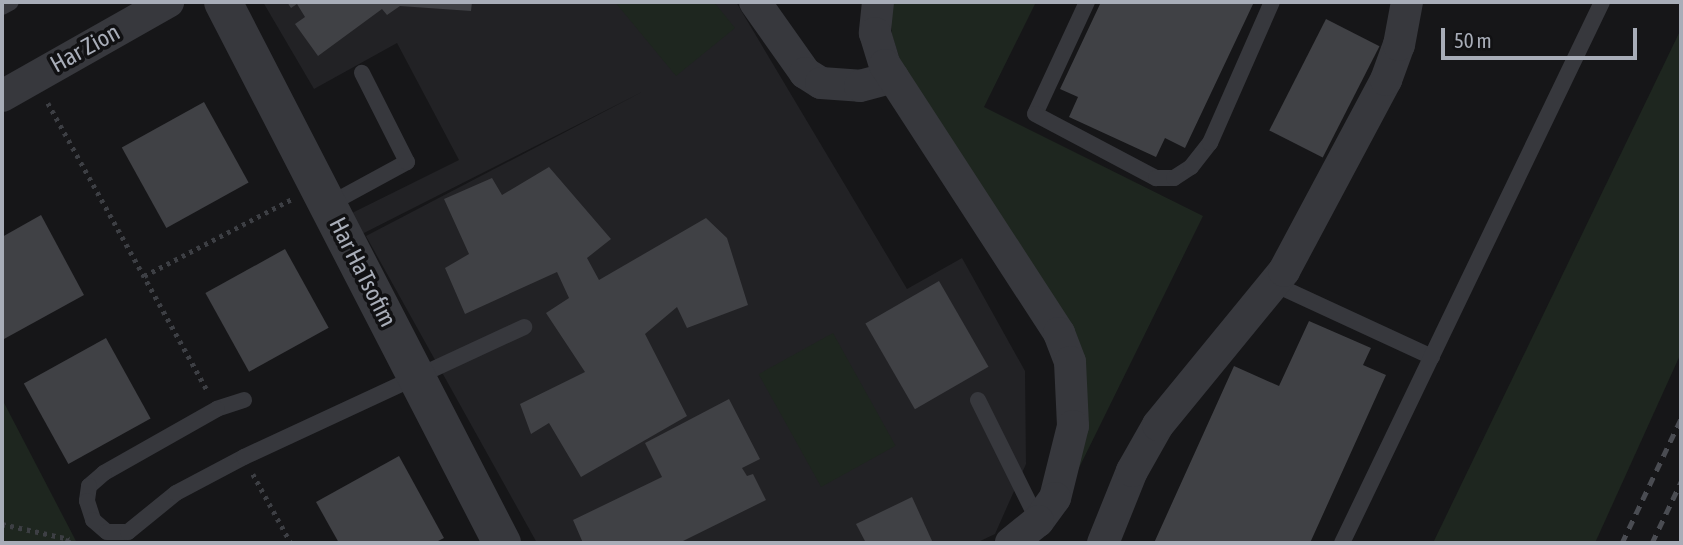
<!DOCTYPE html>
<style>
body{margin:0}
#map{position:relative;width:1683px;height:545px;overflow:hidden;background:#161618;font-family:"Asap Condensed",sans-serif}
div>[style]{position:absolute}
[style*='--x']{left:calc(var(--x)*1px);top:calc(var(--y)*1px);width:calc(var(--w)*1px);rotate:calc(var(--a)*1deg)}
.built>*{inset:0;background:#222225}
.green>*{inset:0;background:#1e261f;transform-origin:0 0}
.building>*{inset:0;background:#404145;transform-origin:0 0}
.path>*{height:4.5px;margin-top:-2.25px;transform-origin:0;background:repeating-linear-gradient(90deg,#3d3f44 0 3.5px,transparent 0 8.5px)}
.service>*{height:16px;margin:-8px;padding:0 8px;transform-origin:8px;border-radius:8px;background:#37383d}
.minor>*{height:32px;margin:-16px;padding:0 16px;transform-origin:16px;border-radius:16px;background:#37383d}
.tertiary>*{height:38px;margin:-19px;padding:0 19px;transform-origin:19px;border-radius:19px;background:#37383d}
.rail>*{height:5px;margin-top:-2.5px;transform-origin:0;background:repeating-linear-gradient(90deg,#4a4c52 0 9px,transparent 0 16px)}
span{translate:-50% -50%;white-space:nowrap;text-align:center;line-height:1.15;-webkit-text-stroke:7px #111113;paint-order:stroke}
.street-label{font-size:24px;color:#a8adb8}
.frame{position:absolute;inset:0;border:4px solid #a8adb8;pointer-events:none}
.scale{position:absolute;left:1441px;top:28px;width:196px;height:32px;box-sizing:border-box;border:4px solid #a8adb8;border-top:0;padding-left:9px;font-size:21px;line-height:24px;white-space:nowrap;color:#a8adb8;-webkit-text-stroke:5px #111113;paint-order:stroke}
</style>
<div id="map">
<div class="built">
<i style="clip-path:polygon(263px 2px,736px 2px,907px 289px,962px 258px,1025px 371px,1026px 464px,995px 534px,976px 543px,537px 543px,366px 236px,642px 92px,360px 235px,350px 214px,459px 160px,397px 43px,314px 89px)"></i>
</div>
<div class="green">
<i style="clip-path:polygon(615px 2px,714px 2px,735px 28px,676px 76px)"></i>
<i style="clip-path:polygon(889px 2px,1036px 2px,984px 107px,1203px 216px,1076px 474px,1084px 403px,904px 72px,892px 35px)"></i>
<i style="clip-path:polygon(1681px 29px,1681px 353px,1595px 543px,1433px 543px)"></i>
<i style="left:833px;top:333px;width:129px;height:85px;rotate:61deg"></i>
<i style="clip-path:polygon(2px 399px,77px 543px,2px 543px)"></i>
</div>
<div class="building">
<i style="clip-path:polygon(287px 2px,472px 2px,471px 11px,400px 6px,387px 15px,382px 9px,318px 56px,295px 24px,305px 17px,297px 4px,291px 8px)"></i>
<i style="clip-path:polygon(1101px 2px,1254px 2px,1185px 148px,1165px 138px,1156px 157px,1069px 117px,1078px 97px,1060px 89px)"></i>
<i style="left:1326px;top:19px;width:60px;height:125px;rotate:27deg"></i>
<i style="left:204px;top:102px;width:92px;height:94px;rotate:61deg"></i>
<i style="clip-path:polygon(549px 167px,611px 239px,587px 258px,599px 280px,706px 218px,727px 238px,748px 305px,687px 328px,677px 307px,645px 334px,687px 416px,581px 477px,549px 423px,531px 434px,520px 404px,585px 372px,546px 313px,569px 298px,557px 272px,465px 314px,445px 268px,469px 254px,444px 199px,492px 178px,502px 195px)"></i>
<i style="clip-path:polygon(41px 215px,84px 295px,4px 339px,2px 237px)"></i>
<i style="left:285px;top:249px;width:90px;height:91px;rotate:61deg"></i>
<i style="left:939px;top:281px;width:99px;height:85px;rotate:60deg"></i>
<i style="clip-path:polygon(1309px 321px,1371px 348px,1363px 365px,1386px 375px,1310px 543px,1154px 543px,1234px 366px,1279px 386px)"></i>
<i style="left:106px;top:338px;width:92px;height:94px;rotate:61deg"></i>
<i style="clip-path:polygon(729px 399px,760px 459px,742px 468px,747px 476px,753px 474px,766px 500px,679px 543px,583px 543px,573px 520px,662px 477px,645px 443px)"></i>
<i style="clip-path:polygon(399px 456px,444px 538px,434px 543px,339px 543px,316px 502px)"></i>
<i style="clip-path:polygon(912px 497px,933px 543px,866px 543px,856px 524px)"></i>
</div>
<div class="path">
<i style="--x:48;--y:103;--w:330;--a:61"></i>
<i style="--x:144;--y:276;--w:167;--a:-27.5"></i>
<i style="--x:253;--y:474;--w:79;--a:61.2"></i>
<i style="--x:2;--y:524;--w:69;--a:12.6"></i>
<i style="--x:69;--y:539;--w:4;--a:117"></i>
</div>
<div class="service">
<i style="--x:1087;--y:2;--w:123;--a:114.9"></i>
<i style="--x:1035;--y:114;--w:137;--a:27.9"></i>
<i style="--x:1156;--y:178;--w:18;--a:0"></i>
<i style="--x:1174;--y:178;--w:20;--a:-33"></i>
<i style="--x:1191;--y:167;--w:31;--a:-52"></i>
<i style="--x:1210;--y:143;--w:154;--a:-66.3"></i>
<i style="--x:2;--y:7;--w:10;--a:-29"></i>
<i style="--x:328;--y:205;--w:90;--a:-28.6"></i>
<i style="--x:407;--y:162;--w:100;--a:-116.8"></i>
<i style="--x:1274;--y:284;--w:174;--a:24.8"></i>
<i style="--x:244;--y:400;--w:28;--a:162"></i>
<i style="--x:217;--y:409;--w:130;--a:150.5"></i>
<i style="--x:104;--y:473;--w:20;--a:139"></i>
<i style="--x:89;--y:486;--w:15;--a:98"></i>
<i style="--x:87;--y:501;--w:20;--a:72"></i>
<i style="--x:93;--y:520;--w:18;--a:41"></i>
<i style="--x:107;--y:532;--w:21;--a:0"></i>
<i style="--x:128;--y:532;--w:62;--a:-39.1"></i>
<i style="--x:176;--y:493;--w:77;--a:-27.9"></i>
<i style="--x:244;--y:457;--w:309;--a:-24.9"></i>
<i style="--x:978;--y:400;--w:135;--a:63.6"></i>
<i style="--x:1342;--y:543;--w:600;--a:-64.33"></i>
</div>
<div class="minor">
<i style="--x:755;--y:2;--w:87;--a:54.8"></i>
<i style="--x:805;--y:73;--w:19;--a:32"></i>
<i style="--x:821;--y:83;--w:39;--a:4"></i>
<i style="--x:860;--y:86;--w:34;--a:-15"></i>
<i style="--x:878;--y:2;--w:31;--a:96"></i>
<i style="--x:875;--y:33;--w:34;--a:73"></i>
<i style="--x:885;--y:65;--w:320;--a:57"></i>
<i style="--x:1059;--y:333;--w:31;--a:69"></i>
<i style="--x:1070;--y:362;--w:64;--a:87.3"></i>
<i style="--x:1073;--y:426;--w:74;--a:104"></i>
<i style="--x:1055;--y:498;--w:29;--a:126"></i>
<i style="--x:1038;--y:521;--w:35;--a:141"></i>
<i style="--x:2;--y:96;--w:191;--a:-29.5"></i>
<i style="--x:1103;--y:543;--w:78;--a:-68.1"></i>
<i style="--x:1132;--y:471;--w:53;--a:-60.5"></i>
<i style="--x:1158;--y:425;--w:199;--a:-50.7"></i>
<i style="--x:1284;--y:271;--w:217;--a:-61.9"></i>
<i style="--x:1386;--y:80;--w:37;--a:-70"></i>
<i style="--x:1399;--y:45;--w:44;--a:-79.5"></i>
</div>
<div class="tertiary">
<i style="--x:223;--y:2;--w:609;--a:62.72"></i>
</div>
<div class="rail">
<i style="--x:1622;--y:543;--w:137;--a:-64.6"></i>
<i style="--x:1652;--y:543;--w:68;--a:-64.6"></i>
</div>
<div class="street-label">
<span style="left:85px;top:48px;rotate:-29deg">Har Zion</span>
<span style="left:363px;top:272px;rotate:63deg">Har HaTsofim</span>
</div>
<div class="frame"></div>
<div class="scale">50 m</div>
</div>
